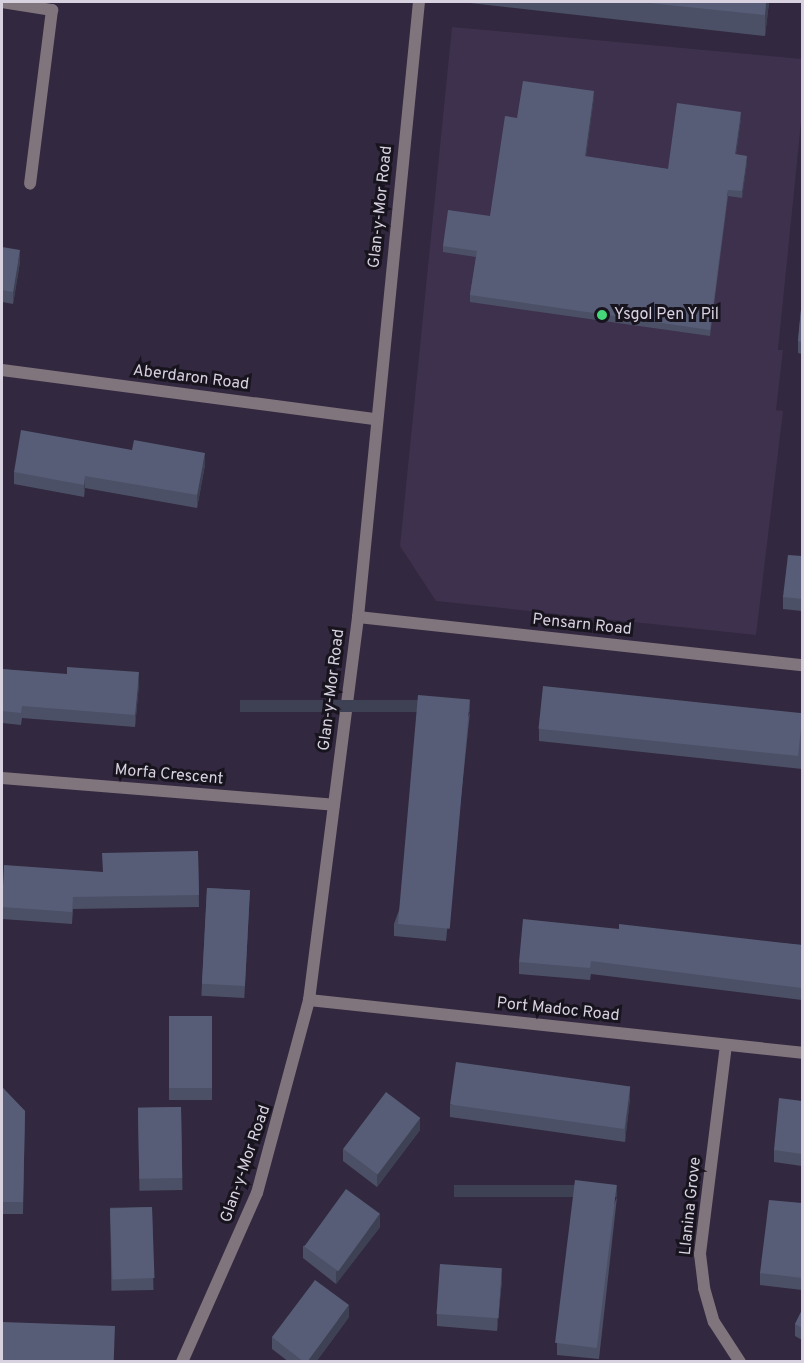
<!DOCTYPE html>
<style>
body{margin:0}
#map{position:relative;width:804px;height:1363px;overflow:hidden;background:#32283f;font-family:Overpass,sans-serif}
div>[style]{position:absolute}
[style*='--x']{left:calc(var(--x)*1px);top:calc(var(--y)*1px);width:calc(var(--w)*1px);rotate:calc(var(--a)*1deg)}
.built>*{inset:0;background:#3e314e}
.service>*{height:12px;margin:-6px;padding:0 6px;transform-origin:6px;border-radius:6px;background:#80747d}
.minor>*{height:12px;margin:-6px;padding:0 6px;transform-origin:6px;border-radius:6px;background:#80747d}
.wall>*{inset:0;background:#4b5066;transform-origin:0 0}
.shaded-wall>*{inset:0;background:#3d4153;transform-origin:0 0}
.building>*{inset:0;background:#575d77;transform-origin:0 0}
.dots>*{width:16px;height:16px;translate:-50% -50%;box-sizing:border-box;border:3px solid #18141e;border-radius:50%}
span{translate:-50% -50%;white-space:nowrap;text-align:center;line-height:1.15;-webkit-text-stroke:6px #18141e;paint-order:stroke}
.street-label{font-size:16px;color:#d7d1e0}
.poi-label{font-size:16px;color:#d7d1e0}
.left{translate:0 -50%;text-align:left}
.frame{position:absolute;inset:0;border:3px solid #d7d1e0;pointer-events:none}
</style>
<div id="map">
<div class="built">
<i style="clip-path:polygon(452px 27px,802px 59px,802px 112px,778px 350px,783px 350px,776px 410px,783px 411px,756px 635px,436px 601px,400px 546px)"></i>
</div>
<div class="service">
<i style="--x:2;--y:2;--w:51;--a:9.1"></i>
<i style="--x:52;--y:10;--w:175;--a:97.2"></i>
</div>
<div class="minor">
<i style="--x:2;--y:370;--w:377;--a:7.5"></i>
<i style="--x:358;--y:617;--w:447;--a:6.2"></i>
<i style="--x:2;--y:778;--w:333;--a:4.6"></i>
<i style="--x:309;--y:1000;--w:496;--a:6.1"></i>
<i style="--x:726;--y:1045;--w:211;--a:97.1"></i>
<i style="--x:700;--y:1254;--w:34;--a:83"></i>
<i style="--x:704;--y:1288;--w:35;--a:74"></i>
<i style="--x:714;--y:1322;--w:48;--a:57"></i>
<i style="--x:182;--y:1362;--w:185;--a:-66.1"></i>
<i style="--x:257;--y:1193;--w:200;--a:-74.9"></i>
<i style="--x:309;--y:1000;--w:386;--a:-82.7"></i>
<i style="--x:358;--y:617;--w:618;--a:-84.34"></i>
</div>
<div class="wall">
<i style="clip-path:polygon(470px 2px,769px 2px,765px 36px,470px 3px)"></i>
<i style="clip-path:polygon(594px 97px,586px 157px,668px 169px,741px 119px,736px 154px,747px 162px,742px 198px,728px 196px,710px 336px,470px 302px,470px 295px,476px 257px,443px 252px,443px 246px,490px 216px,517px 118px)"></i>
<i style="clip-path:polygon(2px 247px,20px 262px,13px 304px,2px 302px)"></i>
<i style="clip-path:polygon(802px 299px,802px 354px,798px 353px,798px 341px)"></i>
<i style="clip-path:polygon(205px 465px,197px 508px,85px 488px,84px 497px,14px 484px,14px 472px)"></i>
<i style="clip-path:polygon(802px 556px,802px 611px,783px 609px,783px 597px)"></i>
<i style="clip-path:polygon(2px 669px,139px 684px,135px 727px,22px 718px,21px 725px,2px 723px)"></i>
<i style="clip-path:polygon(470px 712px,446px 941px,394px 936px,394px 924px)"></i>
<i style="clip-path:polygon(802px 714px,802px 769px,539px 741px,539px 729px)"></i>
<i style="clip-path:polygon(198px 851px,199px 907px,73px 909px,72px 924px,2px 919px,2px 898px,102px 872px)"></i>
<i style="left:207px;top:888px;width:43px;height:108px;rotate:3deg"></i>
<i style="clip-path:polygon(619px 929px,802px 945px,802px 1000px,591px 974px,590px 980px,519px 974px,519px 962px)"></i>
<i style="left:169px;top:1016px;width:43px;height:84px"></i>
<i style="clip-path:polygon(2px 1087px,25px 1111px,23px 1214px,2px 1214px)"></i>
<i style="clip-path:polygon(630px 1098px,625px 1142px,450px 1117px,450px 1105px)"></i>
<i style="clip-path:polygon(802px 1101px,802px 1166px,774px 1162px,774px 1150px)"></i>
<i style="left:181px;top:1107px;width:83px;height:43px;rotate:89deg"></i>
<i style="clip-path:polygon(420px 1130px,377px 1187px,343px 1161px,343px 1149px)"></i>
<i style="clip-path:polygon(617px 1197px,599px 1359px,557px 1355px,557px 1343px)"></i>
<i style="clip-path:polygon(802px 1203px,802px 1290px,760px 1285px,760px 1273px)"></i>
<i style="left:152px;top:1207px;width:83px;height:42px;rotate:89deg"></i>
<i style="clip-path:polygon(380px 1227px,336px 1284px,303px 1258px,303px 1246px)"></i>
<i style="clip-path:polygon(502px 1280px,497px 1331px,437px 1326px,437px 1314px)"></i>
<i style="clip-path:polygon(802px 1310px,802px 1340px,795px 1336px,795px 1324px)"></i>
<i style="clip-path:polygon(349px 1317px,316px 1362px,289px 1362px,272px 1349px,272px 1337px)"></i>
</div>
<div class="shaded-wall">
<i style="clip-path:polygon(766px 2px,769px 2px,765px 36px,765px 15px)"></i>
<i style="clip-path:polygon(594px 91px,594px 97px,585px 163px,585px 156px)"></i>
<i style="clip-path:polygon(741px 112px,741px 119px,735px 160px,735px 154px)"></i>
<i style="clip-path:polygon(747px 156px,747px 162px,742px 198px,742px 191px)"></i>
<i style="left:728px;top:190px;width:6px;height:141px;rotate:90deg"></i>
<i style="clip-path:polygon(20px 250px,20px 262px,13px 304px,13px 292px)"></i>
<i style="clip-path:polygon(205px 453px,205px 465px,197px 508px,197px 495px)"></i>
<i style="clip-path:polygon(85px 476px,85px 488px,84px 497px,84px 485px)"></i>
<i style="clip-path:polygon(139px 672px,139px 684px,135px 727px,135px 715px)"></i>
<i style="left:470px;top:700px;width:12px;height:230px;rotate:90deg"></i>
<i style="clip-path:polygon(630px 1085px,630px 1098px,625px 1142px,625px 1130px)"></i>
<i style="clip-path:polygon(420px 1118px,420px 1130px,377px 1187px,377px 1174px)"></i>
<i style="left:617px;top:1185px;width:12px;height:163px;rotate:90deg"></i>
<i style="clip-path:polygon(380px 1214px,380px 1227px,336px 1284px,336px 1272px)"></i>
<i style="clip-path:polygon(502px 1268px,502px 1280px,497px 1331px,497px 1319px)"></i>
<i style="clip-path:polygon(349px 1305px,349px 1317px,316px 1362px,307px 1362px)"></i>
</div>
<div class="building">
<i style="clip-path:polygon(640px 2px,766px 2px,765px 15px)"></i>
<i style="clip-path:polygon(523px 81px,594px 91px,585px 156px,668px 169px,677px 103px,741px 112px,735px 154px,747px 156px,742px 191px,728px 190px,710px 330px,470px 295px,477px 251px,443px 246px,448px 210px,490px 216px,505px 116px,517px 118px)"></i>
<i style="clip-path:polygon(2px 247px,20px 250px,13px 292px,2px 290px)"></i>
<i style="clip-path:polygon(802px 299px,802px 342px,798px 341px)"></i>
<i style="clip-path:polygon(21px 430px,132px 450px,134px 440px,205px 453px,197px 495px,85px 476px,84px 485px,14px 472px)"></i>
<i style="clip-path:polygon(788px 555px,802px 556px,802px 599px,783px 597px)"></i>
<i style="clip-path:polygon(67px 667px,139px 672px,135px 715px,22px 706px,21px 713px,2px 711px,2px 669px,67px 674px)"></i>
<i style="left:543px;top:686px;width:261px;height:43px;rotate:6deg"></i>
<i style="left:418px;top:695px;width:52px;height:230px;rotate:5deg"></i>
<i style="clip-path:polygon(198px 851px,199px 895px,73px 897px,72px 912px,2px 907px,4px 865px,103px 872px,102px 853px)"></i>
<i style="left:207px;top:888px;width:43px;height:96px;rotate:3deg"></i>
<i style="clip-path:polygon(523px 919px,619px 929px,619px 924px,802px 945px,802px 988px,591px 961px,590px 968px,519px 962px)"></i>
<i style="left:169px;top:1016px;width:43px;height:72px"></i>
<i style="left:456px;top:1062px;width:176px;height:43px;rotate:8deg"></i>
<i style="clip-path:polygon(2px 1087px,25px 1111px,23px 1202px,2px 1202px)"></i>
<i style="left:386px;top:1092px;width:43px;height:71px;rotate:37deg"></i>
<i style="clip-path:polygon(779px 1098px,802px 1101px,802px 1154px,774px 1150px)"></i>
<i style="left:181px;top:1107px;width:71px;height:43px;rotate:89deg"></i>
<i style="left:575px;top:1180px;width:42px;height:164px;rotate:7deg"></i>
<i style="left:346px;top:1189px;width:42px;height:71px;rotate:36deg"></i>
<i style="clip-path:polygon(769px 1200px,802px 1203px,802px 1278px,760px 1273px)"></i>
<i style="left:152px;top:1207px;width:71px;height:42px;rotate:88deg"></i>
<i style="left:440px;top:1264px;width:62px;height:50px;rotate:4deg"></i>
<i style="clip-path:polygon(315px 1280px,349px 1305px,307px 1362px,304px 1362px,272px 1337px)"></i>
<i style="clip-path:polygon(802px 1310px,802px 1328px,795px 1324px)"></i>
<i style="left:2px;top:1322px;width:113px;height:40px;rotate:2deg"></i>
</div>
<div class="dots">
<i style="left:602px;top:315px;background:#46d77a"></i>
</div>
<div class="street-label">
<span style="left:381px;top:207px;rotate:-84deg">Glan-y-Mor Road</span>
<span style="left:191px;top:378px;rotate:7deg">Aberdaron Road</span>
<span style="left:582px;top:625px;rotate:6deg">Pensarn Road</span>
<span style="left:332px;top:690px;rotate:-83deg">Glan-y-Mor Road</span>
<span style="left:169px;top:775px;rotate:5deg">Morfa Crescent</span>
<span style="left:558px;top:1010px;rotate:6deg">Port Madoc Road</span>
<span style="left:246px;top:1164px;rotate:-71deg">Glan-y-Mor Road</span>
<span style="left:691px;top:1206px;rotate:-84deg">Llanina Grove</span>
</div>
<div class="poi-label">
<span class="left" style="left:614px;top:315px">Ysgol Pen Y Pil</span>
</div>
<div class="frame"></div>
</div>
